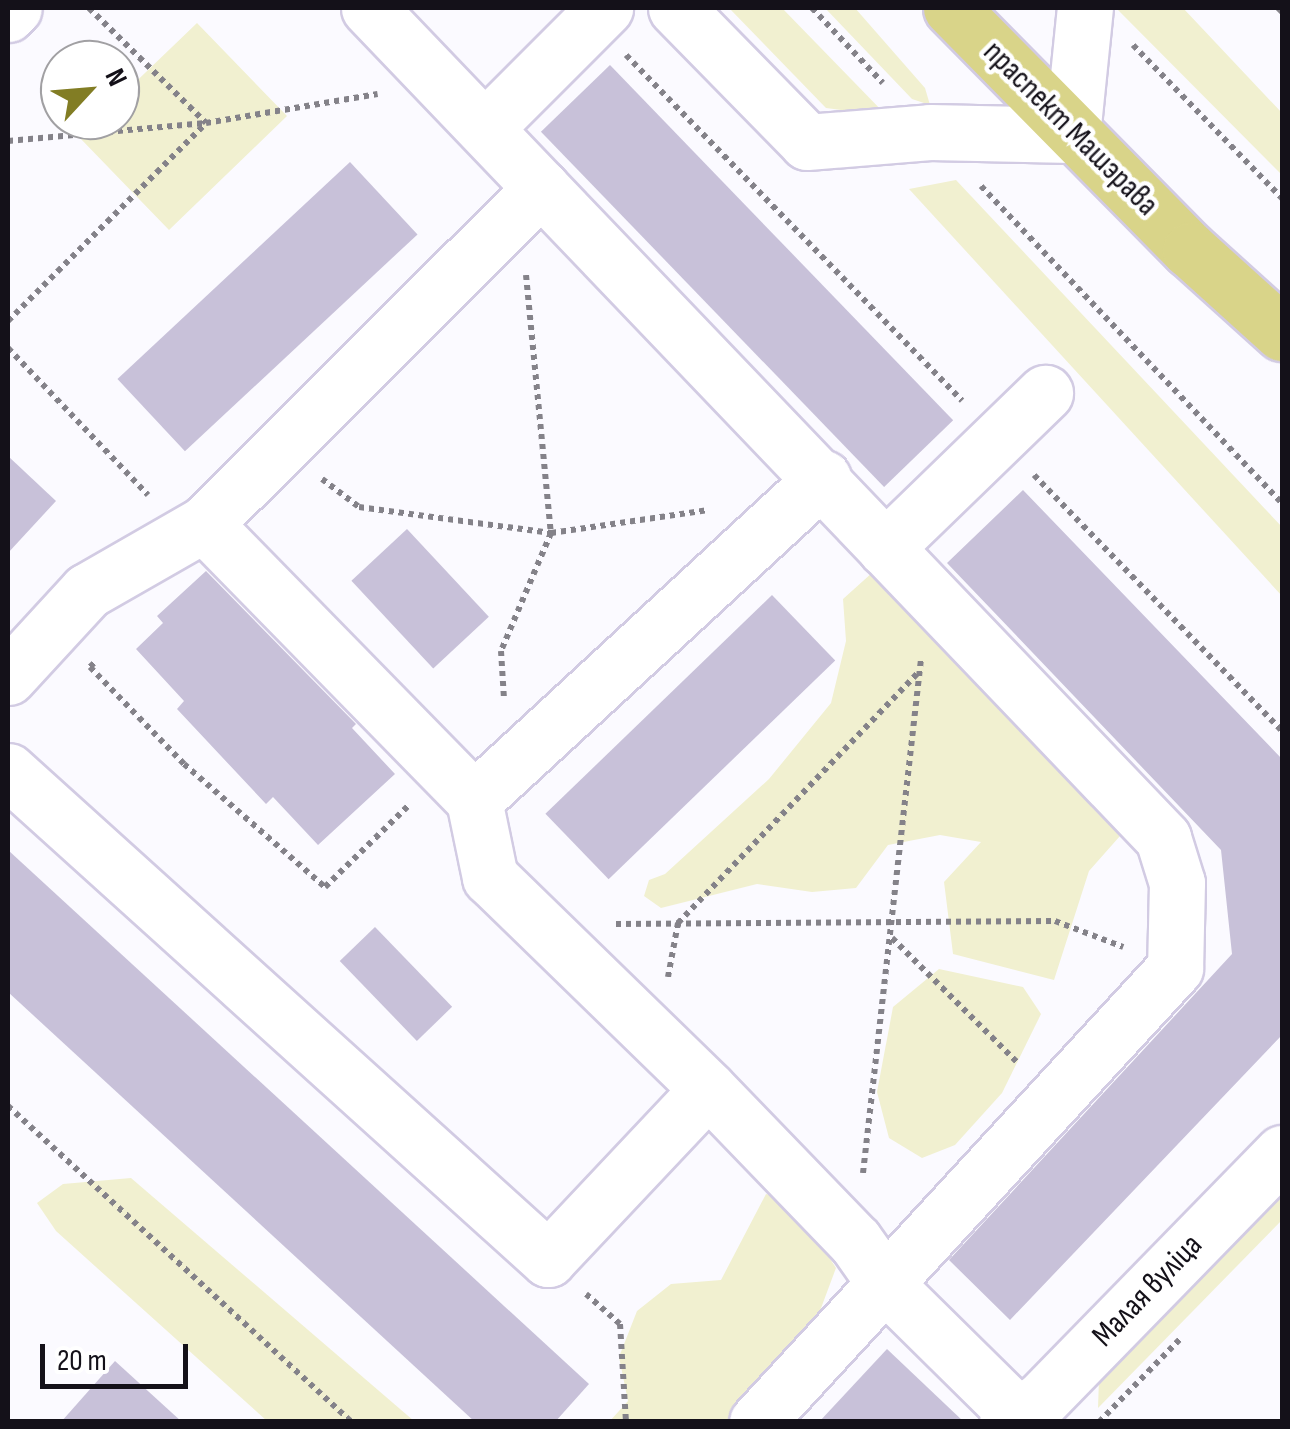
<!DOCTYPE html>
<meta charset="utf-8">
<style>
body{margin:0}
#map{position:relative;width:1290px;height:1429px;overflow:hidden;background:#fbfaff;font-family:"Sofia Sans Condensed",sans-serif}
div>[style]{position:absolute}
[style*='--x']{left:calc(var(--x)*1px);top:calc(var(--y)*1px);width:calc(var(--w)*1px);rotate:calc(var(--a)*1deg)}
.green>*{inset:0;background:#f1f0d0}
.building>*{inset:0;background:#c8c1d9;transform-origin:0 0}
.path>*{height:6px;margin-top:-3px;transform-origin:0;background:repeating-linear-gradient(90deg,#848289 0 5px,transparent 0 10px)}
.roads{filter:drop-shadow(2px 0 #d2cbe3) drop-shadow(-2px 0 #d2cbe3) drop-shadow(0 2px #d2cbe3) drop-shadow(0 -2px #d2cbe3)}
.minor>*{height:55px;margin:-27.5px;padding:0 27.5px;transform-origin:27.5px;border-radius:27.5px;background:#fff}
.major>*{height:55px;margin:-27.5px;padding:0 27.5px;transform-origin:27.5px;border-radius:27.5px;background:#d9d489}
span{translate:-50% -50%;white-space:nowrap;text-align:center;line-height:1.15;-webkit-text-stroke:9px #fff;paint-order:stroke}
.street-label{font-size:32px;color:#141119}
.frame{position:absolute;inset:0;border:10px solid #141119;pointer-events:none}
.north{position:absolute;left:40px;top:40px;width:100px;height:100px;box-sizing:border-box;background:#fff;border:2px solid #a1a0a3;border-radius:50%;rotate:64deg;font-size:28px;font-weight:700;line-height:40px;text-align:center;color:#141119}
.north::after{content:'';display:block;margin:auto;width:35px;height:45px;background:#827d24;clip-path:polygon(50% 0,100% 100%,50% 72%,0 100%)}
.scale{position:absolute;left:40px;top:1344px;width:148px;height:45px;box-sizing:border-box;border:5px solid #141119;border-top:0;padding-left:12px;font-size:30px;line-height:35px;white-space:nowrap;color:#141119;-webkit-text-stroke:8px #fff;paint-order:stroke}
</style>
<div id="map">
<div class="green">
<i style="clip-path:polygon(729px 8px,782px 8px,887px 116px,826px 108px)"></i>
<i style="clip-path:polygon(825px 8px,855px 8px,925px 88px,930px 105px,912px 99px)"></i>
<i style="clip-path:polygon(1116px 8px,1183px 8px,1282px 113px,1282px 175px)"></i>
<i style="clip-path:polygon(197px 23px,287px 116px,169px 230px,79px 137px,97px 120px,120px 120px,120px 97px)"></i>
<i style="clip-path:polygon(956px 180px,1282px 527px,1282px 596px,909px 189px)"></i>
<i style="clip-path:polygon(873px 572px,1088px 783px,1120px 836px,1089px 871px,1054px 980px,953px 954px,944px 882px,981px 842px,940px 835px,888px 845px,856px 888px,812px 892px,757px 884px,661px 908px,644px 896px,649px 880px,665px 874px,769px 779px,831px 703px,846px 641px,843px 599px)"></i>
<i style="clip-path:polygon(939px 969px,1023px 987px,1041px 1014px,1002px 1093px,955px 1145px,922px 1158px,889px 1138px,877px 1092px,893px 1007px)"></i>
<i style="clip-path:polygon(131px 1178px,414px 1421px,267px 1421px,56px 1231px,37px 1203px,63px 1184px)"></i>
<i style="clip-path:polygon(1282px 1186px,1282px 1220px,1098px 1408px,1099px 1379px)"></i>
<i style="clip-path:polygon(766px 1194px,792px 1200px,836px 1268px,805px 1351px,736px 1421px,609px 1422px,628px 1401px,619px 1357px,637px 1311px,671px 1284px,721px 1280px)"></i>
</div>
<div class="building">
<i style="left:610px;top:65px;width:494px;height:96px;rotate:46deg"></i>
<i style="left:350px;top:162px;width:99px;height:318px;rotate:47deg"></i>
<i style="clip-path:polygon(8px 456px,56px 501px,8px 553px)"></i>
<i style="clip-path:polygon(1023px 490px,1282px 759px,1282px 1035px,1010px 1320px,949px 1260px,1232px 954px,1221px 850px,947px 563px)"></i>
<i style="left:407px;top:529px;width:120px;height:76px;rotate:47deg"></i>
<i style="clip-path:polygon(206px 571px,356px 724px,352px 728px,395px 774px,318px 845px,273px 797px,266px 804px,177px 709px,184px 701px,136px 649px,163px 623px,157px 616px)"></i>
<i style="left:772px;top:595px;width:91px;height:315px;rotate:46deg"></i>
<i style="clip-path:polygon(8px 850px,589px 1384px,555px 1422px,475px 1422px,8px 992px)"></i>
<i style="left:375px;top:927px;width:111px;height:49px;rotate:46deg"></i>
<i style="clip-path:polygon(887px 1349px,964px 1422px,819px 1422px)"></i>
<i style="clip-path:polygon(115px 1361px,182px 1422px,61px 1422px)"></i>
</div>
<div class="path">
<i style="--x:89;--y:8;--w:164;--a:44.5"></i>
<i style="--x:206;--y:123;--w:174;--a:-9.6"></i>
<i style="--x:812;--y:8;--w:103;--a:46.6"></i>
<i style="--x:1278;--y:8;--w:6;--a:45"></i>
<i style="--x:1133;--y:45;--w:214;--a:45.8"></i>
<i style="--x:626;--y:55;--w:482;--a:45.8"></i>
<i style="--x:8;--y:141;--w:198;--a:-5.2"></i>
<i style="--x:981;--y:186;--w:437;--a:46.5"></i>
<i style="--x:526;--y:275;--w:259;--a:84.5"></i>
<i style="--x:551;--y:533;--w:159;--a:-8.3"></i>
<i style="--x:8;--y:321;--w:280;--a:-45"></i>
<i style="--x:8;--y:348;--w:203;--a:46.4"></i>
<i style="--x:1034;--y:475;--w:356;--a:45.9"></i>
<i style="--x:322;--y:479;--w:46;--a:37.1"></i>
<i style="--x:359;--y:507;--w:194;--a:7.7"></i>
<i style="--x:551;--y:533;--w:128;--a:113"></i>
<i style="--x:501;--y:651;--w:48;--a:86.4"></i>
<i style="--x:94;--y:663;--w:6;--a:135"></i>
<i style="--x:90;--y:667;--w:135;--a:45.9"></i>
<i style="--x:184;--y:764;--w:187;--a:41.1"></i>
<i style="--x:325;--y:887;--w:116;--a:-44.3"></i>
<i style="--x:616;--y:924;--w:439;--a:-0.4"></i>
<i style="--x:1055;--y:921;--w:73;--a:20.9"></i>
<i style="--x:892;--y:938;--w:177;--a:44.8"></i>
<i style="--x:668;--y:977;--w:55;--a:-79.5"></i>
<i style="--x:678;--y:923;--w:348;--a:-46.2"></i>
<i style="--x:8;--y:1106;--w:467;--a:42.6"></i>
<i style="--x:863;--y:1173;--w:517;--a:-83.56"></i>
<i style="--x:586;--y:1294;--w:45;--a:41.4"></i>
<i style="--x:620;--y:1324;--w:98;--a:86.5"></i>
<i style="--x:1099;--y:1422;--w:119;--a:-45.7"></i>
</div>
<div class="roads">
<div class="minor">
<i style="--x:369;--y:8;--w:1149;--a:46.27"></i>
<i style="--x:1163;--y:838;--w:47;--a:72.7"></i>
<i style="--x:1177;--y:883;--w:85;--a:91.3"></i>
<i style="--x:1175;--y:968;--w:617;--a:132.64"></i>
<i style="--x:676;--y:8;--w:187;--a:45.6"></i>
<i style="--x:807;--y:142;--w:123;--a:-4.6"></i>
<i style="--x:930;--y:132;--w:142;--a:1.2"></i>
<i style="--x:1072;--y:135;--w:128;--a:-84.2"></i>
<i style="--x:8;--y:14;--w:8;--a:-45"></i>
<i style="--x:485;--y:128;--w:170;--a:-45"></i>
<i style="--x:204;--y:524;--w:386;--a:45.6"></i>
<i style="--x:474;--y:800;--w:79;--a:78.3"></i>
<i style="--x:490;--y:877;--w:304;--a:44.2"></i>
<i style="--x:708;--y:1089;--w:211;--a:46"></i>
<i style="--x:855;--y:1241;--w:54;--a:54.8"></i>
<i style="--x:886;--y:1285;--w:181;--a:44.6"></i>
<i style="--x:885;--y:548;--w:223;--a:-44.1"></i>
<i style="--x:8;--y:677;--w:117;--a:-47.4"></i>
<i style="--x:87;--y:591;--w:135;--a:-29.8"></i>
<i style="--x:204;--y:524;--w:476;--a:-44.9"></i>
<i style="--x:8;--y:771;--w:728;--a:42.1"></i>
<i style="--x:548;--y:1259;--w:233;--a:-46.7"></i>
<i style="--x:474;--y:800;--w:475;--a:-42.7"></i>
<i style="--x:1007;--y:1422;--w:40;--a:-32.9"></i>
<i style="--x:1041;--y:1400;--w:345;--a:-45.7"></i>
</div>
<div class="major">
<i style="--x:951;--y:8;--w:340;--a:45.4"></i>
<i style="--x:1190;--y:250;--w:124;--a:42.1"></i>
</div>
</div>
<div class="street-label">
<span style="left:1070px;top:129px;rotate:45deg">праспект Машэрава</span>
<span style="left:1148px;top:1291px;rotate:-46deg">Малая вуліца</span>
</div>
<div class="frame"></div>
<div class="north">N</div>
<div class="scale">20 m</div>
</div>
